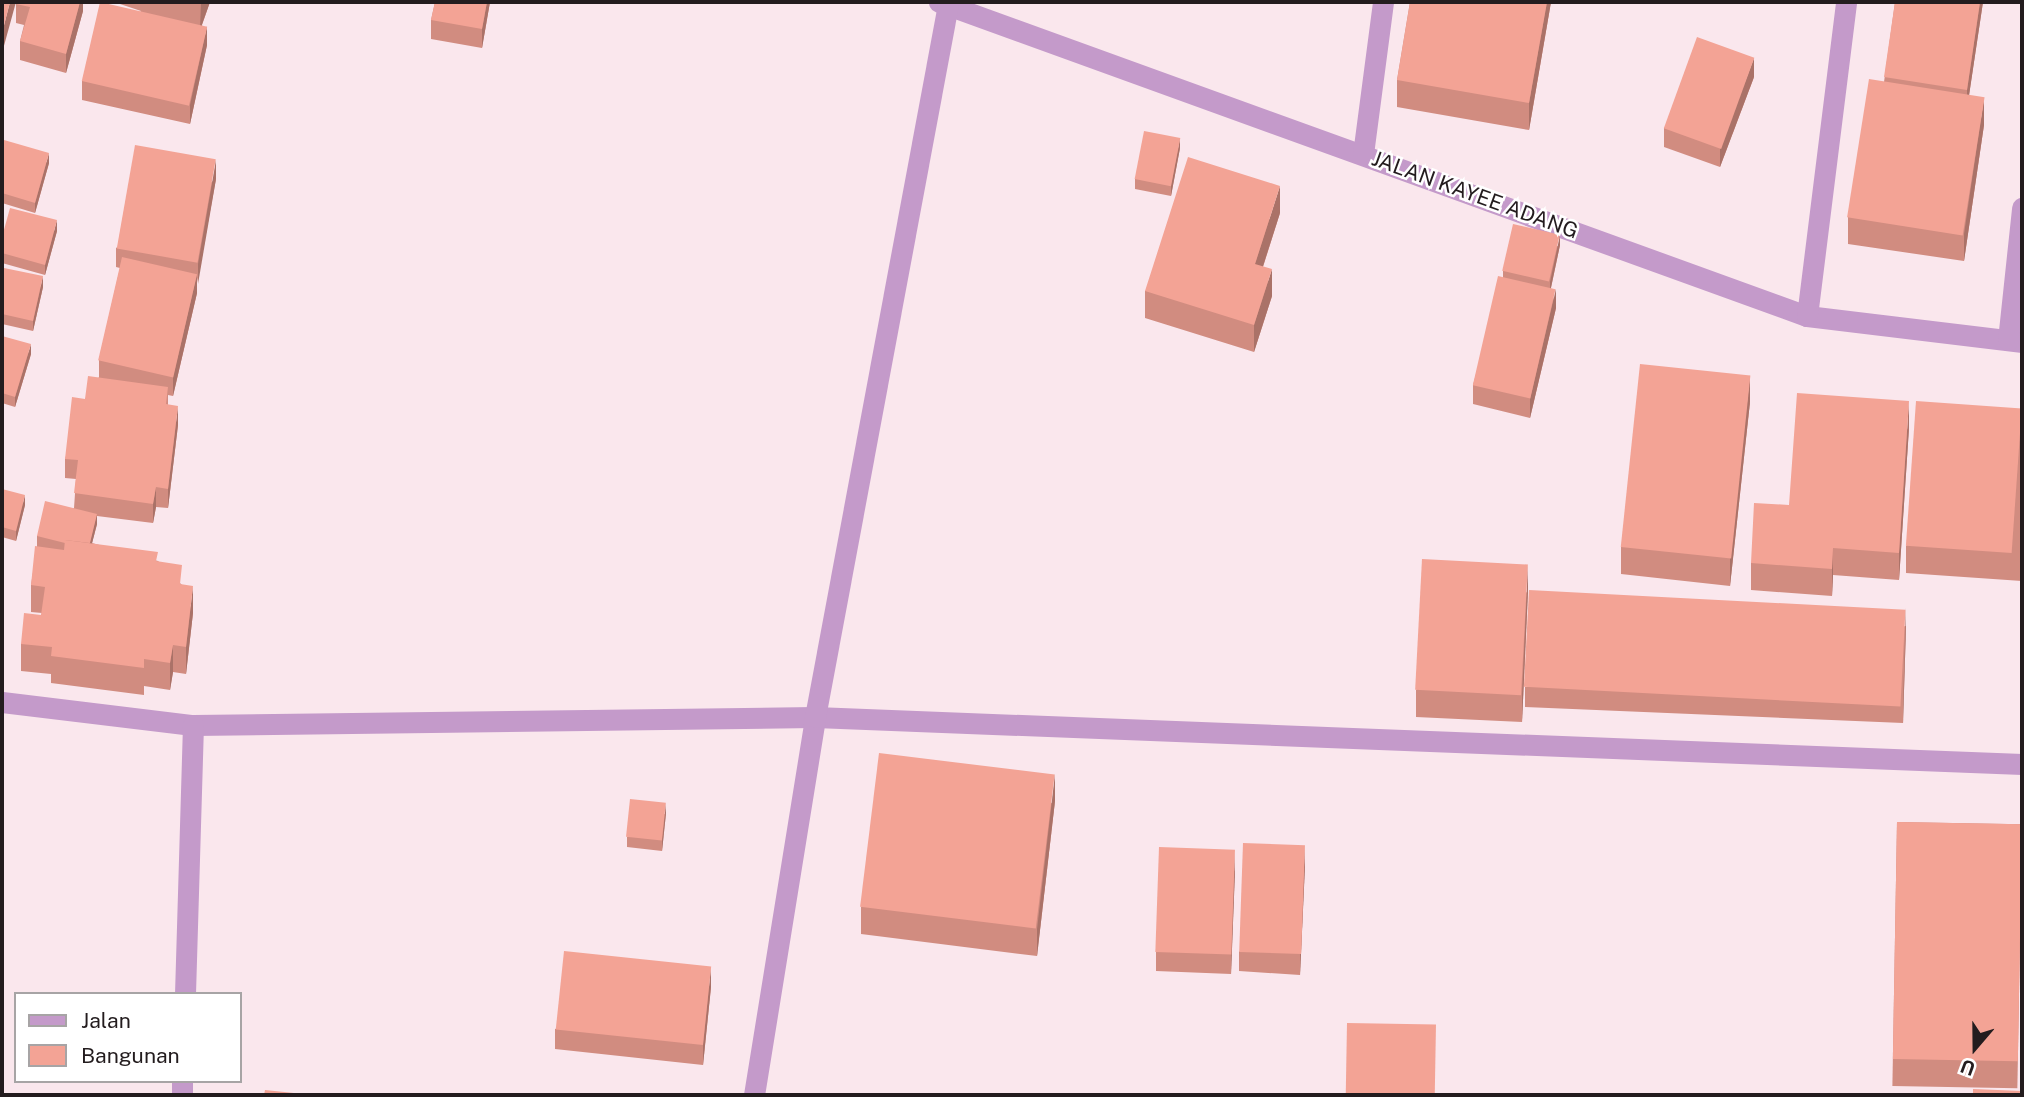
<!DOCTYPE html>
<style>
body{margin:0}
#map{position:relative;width:2024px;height:1097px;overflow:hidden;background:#fae7ed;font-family:"Public Sans",sans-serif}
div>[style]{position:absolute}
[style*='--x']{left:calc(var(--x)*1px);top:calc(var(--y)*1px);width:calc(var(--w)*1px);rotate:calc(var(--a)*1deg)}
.minor>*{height:21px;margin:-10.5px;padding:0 10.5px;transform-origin:10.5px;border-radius:10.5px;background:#c49aca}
.wall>*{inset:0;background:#d18c80;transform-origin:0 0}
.shaded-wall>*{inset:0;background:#aa7268}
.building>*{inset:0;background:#f3a395;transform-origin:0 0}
span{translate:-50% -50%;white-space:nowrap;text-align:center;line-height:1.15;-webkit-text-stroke:5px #fff;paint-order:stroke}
.street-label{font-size:21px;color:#231c1e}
.frame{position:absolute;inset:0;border:4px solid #231c1e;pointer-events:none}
.legend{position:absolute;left:14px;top:992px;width:228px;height:91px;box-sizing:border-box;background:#fff;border:2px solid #a7a4a5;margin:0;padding:9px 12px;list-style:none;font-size:21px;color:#231c1e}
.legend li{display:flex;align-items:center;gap:14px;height:35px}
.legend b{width:35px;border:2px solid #a7a4a5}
.north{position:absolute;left:1940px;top:1013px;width:70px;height:70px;-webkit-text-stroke:5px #fff;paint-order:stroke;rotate:200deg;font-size:19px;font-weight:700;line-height:28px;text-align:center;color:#231c1e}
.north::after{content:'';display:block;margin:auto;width:24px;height:32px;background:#231c1e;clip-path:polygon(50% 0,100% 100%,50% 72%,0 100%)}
</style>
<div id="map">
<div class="minor">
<i style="--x:939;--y:2;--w:923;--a:19.89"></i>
<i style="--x:1807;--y:316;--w:217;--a:6.9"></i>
<i style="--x:1363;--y:154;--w:153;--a:-82.5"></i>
<i style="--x:1807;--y:316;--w:316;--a:-82.9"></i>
<i style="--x:2008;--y:340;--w:133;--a:-83.9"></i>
<i style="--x:2;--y:702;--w:192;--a:6.9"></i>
<i style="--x:193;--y:725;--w:622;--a:-0.74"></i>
<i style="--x:815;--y:717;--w:1208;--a:2.23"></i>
<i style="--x:185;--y:994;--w:269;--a:-88.3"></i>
<i style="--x:182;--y:1095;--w:14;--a:-90"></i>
<i style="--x:754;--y:1095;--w:383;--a:-80.8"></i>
<i style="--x:815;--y:717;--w:725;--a:-79.43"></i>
</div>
<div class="wall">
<i style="clip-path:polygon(83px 2px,83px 11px,66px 73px,20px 60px,20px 41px,24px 25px,16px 23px,16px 4px)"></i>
<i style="clip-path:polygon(114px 2px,210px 2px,202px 25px,207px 45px,190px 124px,82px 100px,82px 81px,141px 11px)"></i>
<i style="clip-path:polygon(435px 2px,490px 2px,482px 48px,431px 39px,431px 20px)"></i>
<i style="clip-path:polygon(1410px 2px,1551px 2px,1529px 130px,1397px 107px,1397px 80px)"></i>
<i style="clip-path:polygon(1895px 2px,1983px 2px,1969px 95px,1984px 125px,1964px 261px,1848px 244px,1848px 217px,1884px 82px)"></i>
<i style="clip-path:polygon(1754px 77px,1720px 167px,1664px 147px,1664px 128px)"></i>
<i style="clip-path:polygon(2px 147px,49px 163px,35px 213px,2px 203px)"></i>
<i style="clip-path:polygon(1180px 148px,1171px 196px,1135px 189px,1135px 179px)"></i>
<i style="clip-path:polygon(216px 179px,197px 283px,197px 293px,173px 396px,168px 395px,168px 405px,178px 425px,168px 508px,156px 507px,153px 523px,97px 516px,97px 524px,92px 543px,158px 561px,182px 585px,193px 613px,186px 674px,173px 672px,170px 690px,144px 686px,144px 695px,51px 683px,51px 674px,21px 671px,21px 644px,41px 615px,42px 613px,31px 612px,31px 585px,37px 547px,37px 536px,74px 508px,76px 479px,65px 478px,65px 459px,85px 399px,99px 377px,99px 360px,120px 268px,116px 267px,116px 248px)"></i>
<i style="clip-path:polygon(1280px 213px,1263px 267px,1272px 296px,1254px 352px,1145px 318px,1145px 291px)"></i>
<i style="clip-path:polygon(57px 231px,45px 275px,2px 263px,2px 237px)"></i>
<i style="clip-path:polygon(1560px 245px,1551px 288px,1556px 308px,1530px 418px,1473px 404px,1473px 385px,1503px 277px,1503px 271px)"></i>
<i style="clip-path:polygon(2px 277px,43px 287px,33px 331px,2px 324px)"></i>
<i style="clip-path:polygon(2px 336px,31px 354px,15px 407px,2px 403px)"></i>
<i style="clip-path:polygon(1750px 402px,1730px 586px,1621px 574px,1621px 547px)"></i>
<i style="clip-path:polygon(2022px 409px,2022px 581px,1906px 573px,1906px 546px)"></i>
<i style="clip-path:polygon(1909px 428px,1899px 580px,1833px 575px,1832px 596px,1751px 590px,1751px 563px,1789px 505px)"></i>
<i style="clip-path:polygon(2px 489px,25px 505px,16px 541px,2px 537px)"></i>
<i style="clip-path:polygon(1528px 591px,1522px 722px,1416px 717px,1416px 690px)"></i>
<i style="clip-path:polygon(1906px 626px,1903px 723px,1525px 707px,1525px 687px)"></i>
<i style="clip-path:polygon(1055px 801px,1037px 956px,861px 934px,861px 907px)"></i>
<i style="clip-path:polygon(666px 813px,662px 851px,627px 847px,627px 837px)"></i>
<i style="left:1897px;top:822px;width:125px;height:264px;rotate:1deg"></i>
<i style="clip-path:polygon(1305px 865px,1300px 975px,1239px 971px,1239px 952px)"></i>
<i style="clip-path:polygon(1235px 870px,1231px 974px,1156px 971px,1156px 952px)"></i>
<i style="clip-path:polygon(711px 987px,703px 1065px,555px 1049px,555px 1029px)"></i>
</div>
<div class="shaded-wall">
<i style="clip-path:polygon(10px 2px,16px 2px,2px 53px,2px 33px)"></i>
<i style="clip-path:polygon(80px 2px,83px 2px,83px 11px,66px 73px,66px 54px)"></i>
<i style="clip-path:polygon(201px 2px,210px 2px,200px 30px)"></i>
<i style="clip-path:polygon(487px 2px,490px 2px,482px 48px,482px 29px)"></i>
<i style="clip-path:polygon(1547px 2px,1551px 2px,1529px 130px,1529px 103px)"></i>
<i style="clip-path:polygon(1980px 2px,1983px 2px,1967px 109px,1967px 90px)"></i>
<i style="clip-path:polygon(207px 26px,207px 45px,190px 124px,190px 105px)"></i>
<i style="clip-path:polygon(1754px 58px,1754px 77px,1720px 167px,1720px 148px)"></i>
<i style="clip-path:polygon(1984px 98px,1984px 125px,1964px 261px,1964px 234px)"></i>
<i style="clip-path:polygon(1180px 138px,1180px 148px,1171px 196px,1171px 186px)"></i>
<i style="clip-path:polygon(49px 153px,49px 163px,35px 213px,35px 203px)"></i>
<i style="clip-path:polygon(216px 160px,216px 179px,198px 284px,198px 264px)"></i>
<i style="clip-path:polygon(1280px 186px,1280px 213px,1255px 291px,1255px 264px)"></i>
<i style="clip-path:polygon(57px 220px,57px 231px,45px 275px,45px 265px)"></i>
<i style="clip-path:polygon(1560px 235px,1560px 245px,1550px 292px,1550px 282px)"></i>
<i style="clip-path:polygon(1272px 269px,1272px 296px,1254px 352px,1254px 325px)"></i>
<i style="clip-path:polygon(197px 274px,197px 293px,173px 396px,173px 377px)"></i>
<i style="clip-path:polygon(43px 276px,43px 287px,33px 331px,33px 321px)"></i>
<i style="clip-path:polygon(1556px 289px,1556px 308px,1530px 418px,1530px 399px)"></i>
<i style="clip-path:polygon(31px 344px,31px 354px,15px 407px,15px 397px)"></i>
<i style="clip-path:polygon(1750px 375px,1750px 402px,1730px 586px,1730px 559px)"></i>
<i style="clip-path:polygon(1909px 401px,1909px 428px,1899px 580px,1899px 553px)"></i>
<i style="clip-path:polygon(178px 406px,178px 425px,168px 508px,168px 489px)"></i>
<i style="clip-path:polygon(156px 487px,156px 507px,153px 523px,153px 504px)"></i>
<i style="clip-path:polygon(25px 495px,25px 505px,16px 541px,16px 531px)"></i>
<i style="clip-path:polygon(97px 514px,97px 524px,88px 559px,88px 549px)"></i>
<i style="clip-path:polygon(1833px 548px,1833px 575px,1832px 596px,1832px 569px)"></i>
<i style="clip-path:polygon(1528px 564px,1528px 591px,1522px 722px,1522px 695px)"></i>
<i style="clip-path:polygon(193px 586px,193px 613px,186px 674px,186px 647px)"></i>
<i style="clip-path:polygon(1906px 607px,1906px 626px,1903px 723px,1903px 704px)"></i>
<i style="clip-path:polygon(173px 645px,173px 672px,170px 690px,170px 663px)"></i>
<i style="clip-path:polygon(1055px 774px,1055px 801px,1037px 956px,1037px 929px)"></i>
<i style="clip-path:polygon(666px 803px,666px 813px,662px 851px,662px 841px)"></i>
<i style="clip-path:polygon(1305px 845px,1305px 865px,1300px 975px,1300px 955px)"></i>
<i style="clip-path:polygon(1235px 850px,1235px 870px,1231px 974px,1231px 955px)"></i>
<i style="clip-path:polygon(711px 967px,711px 987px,703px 1065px,703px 1046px)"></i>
</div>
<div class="building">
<i style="clip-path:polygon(2px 2px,10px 2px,2px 33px)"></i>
<i style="clip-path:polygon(17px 2px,80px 2px,66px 54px,20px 41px,30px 7px,16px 4px)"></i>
<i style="left:100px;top:2px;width:110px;height:81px;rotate:13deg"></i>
<i style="clip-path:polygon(435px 2px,487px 2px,482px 29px,431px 20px)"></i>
<i style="clip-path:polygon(1410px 2px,1547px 2px,1529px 103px,1397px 80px)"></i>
<i style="clip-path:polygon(1895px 2px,1980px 2px,1967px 90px,1884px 77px)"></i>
<i style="left:1697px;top:37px;width:61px;height:97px;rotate:20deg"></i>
<i style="left:1869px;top:79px;width:117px;height:140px;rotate:9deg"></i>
<i style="left:1144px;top:131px;width:37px;height:49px;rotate:11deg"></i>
<i style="clip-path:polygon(4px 140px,49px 153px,35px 203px,2px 193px,2px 147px)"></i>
<i style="left:135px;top:145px;width:82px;height:105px;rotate:10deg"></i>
<i style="clip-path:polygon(1188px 157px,1280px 186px,1255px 264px,1272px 269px,1254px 325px,1145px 291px)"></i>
<i style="clip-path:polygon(10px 208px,57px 220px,45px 265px,2px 253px,2px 237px)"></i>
<i style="left:1513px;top:224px;width:48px;height:48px;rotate:13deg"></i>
<i style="left:122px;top:257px;width:77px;height:106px;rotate:13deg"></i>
<i style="clip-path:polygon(4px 268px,43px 276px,33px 321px,2px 314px,2px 277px)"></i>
<i style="left:1498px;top:276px;width:59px;height:112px;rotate:13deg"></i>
<i style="clip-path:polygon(2px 336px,31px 344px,15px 397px,2px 393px)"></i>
<i style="left:1640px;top:364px;width:111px;height:184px;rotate:6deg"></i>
<i style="clip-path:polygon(88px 376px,168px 387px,166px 404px,178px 406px,168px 489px,156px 487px,153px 504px,74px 493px,78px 460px,65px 459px,72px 397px,85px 399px)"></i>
<i style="clip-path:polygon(1797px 393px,1909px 401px,1899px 553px,1833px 548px,1832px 569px,1751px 563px,1754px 503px,1789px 505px)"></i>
<i style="left:1916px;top:401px;width:106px;height:145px;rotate:4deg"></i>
<i style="clip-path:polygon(2px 489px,25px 495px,16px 531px,2px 527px)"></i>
<i style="clip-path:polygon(45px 501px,97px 514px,90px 543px,65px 540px,65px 543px,37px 536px)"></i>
<i style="clip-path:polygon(65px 540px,158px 552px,156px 561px,182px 565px,180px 584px,193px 586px,186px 647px,173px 645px,170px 663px,144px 659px,144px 668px,51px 656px,52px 647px,21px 644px,24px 613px,41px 615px,45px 587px,31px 585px,35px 546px,64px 550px)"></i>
<i style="left:1422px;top:559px;width:106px;height:131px;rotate:3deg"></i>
<i style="left:1529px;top:590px;width:377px;height:97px;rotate:3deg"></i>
<i style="left:879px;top:753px;width:177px;height:155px;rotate:7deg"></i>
<i style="left:630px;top:799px;width:36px;height:38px;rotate:6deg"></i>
<i style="left:1897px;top:822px;width:125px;height:237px;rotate:1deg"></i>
<i style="left:1243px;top:843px;width:62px;height:109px;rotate:2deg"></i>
<i style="left:1159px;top:847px;width:76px;height:105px;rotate:2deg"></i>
<i style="left:564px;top:951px;width:148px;height:79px;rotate:6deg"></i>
<i style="left:1347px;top:1023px;width:89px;height:72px;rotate:1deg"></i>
<i style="clip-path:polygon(1973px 1089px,2022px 1091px,2022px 1095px,1973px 1095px)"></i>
<i style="clip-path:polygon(265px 1090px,313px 1095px,264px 1095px)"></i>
</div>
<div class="street-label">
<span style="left:1475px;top:195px;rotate:20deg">JALAN KAYEE ADANG</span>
</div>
<div class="frame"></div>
<ul class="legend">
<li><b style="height:9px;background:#c49aca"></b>Jalan</li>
<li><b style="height:19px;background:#f3a395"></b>Bangunan</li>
</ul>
<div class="north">U</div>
</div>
